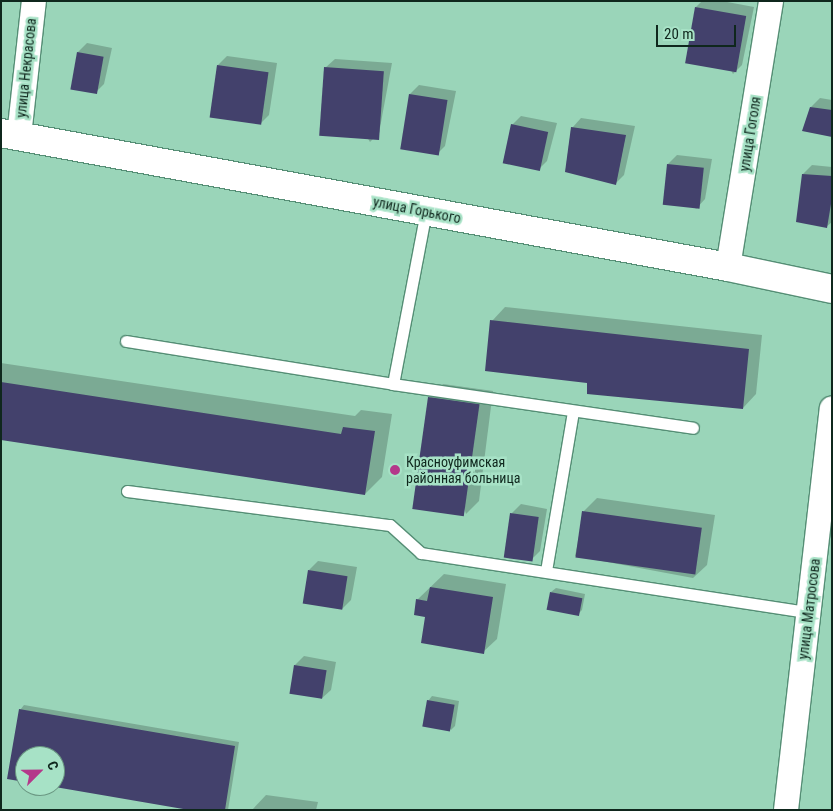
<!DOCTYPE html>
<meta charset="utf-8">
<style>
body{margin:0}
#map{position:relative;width:833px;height:811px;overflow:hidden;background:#9ad5b9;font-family:"Roboto Condensed",sans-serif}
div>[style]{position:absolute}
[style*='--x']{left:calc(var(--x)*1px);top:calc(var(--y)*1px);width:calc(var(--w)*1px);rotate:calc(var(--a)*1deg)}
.shadow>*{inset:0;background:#0003}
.building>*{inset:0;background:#43416c;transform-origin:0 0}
.roads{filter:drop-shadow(1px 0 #558e75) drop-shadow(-1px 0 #558e75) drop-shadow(0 1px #558e75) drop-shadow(0 -1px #558e75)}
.lane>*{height:11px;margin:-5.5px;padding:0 5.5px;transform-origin:5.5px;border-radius:5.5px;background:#fff}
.street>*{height:24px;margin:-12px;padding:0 12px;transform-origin:12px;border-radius:12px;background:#fff}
.secondary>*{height:28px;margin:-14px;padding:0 14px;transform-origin:14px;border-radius:14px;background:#fff}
.dots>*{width:14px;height:14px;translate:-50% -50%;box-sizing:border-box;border:2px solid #a7e2c6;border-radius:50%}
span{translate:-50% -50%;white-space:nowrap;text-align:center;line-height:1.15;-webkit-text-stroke:5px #a7e2c6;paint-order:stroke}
.street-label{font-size:14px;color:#0f271d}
.poi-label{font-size:14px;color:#0f271d}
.left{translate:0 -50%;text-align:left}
.frame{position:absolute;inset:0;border:2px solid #0f271d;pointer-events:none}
.north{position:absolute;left:15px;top:746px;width:50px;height:50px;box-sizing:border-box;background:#a7e2c6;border:1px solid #6a9782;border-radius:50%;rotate:67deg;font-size:14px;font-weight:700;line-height:20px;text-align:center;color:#0f271d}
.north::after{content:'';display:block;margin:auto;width:18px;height:22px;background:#b4388a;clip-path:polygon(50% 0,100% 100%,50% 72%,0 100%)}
.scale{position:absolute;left:656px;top:25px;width:80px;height:22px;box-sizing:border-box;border:2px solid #0f271d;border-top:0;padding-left:6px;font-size:15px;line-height:18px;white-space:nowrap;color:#0f271d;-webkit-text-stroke:4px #a7e2c6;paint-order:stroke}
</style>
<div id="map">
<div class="shadow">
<i style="clip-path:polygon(702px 1px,722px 1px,754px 7px,742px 65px,733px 74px,696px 7px)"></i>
<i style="clip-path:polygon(87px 43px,112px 48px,104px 84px,95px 93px,78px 52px)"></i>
<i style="clip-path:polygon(227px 56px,277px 63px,269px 115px,260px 124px,218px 65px)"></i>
<i style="clip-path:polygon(335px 59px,392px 63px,379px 133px,370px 142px,325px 68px)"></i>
<i style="clip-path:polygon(419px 85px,456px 91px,445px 146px,436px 155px,410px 94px)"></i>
<i style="clip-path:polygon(820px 98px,832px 100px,832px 136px,811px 107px)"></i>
<i style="clip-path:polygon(521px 116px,557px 123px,547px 161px,538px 170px,512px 125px)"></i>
<i style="clip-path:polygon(581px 118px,635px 126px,624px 175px,615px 184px,572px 128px)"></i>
<i style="clip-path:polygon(677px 155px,712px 159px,705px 199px,696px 209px,668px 164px)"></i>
<i style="clip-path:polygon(812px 165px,832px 167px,832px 222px,826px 227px,803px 174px)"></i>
<i style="clip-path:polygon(505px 307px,762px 335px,756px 394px,743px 408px,492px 321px)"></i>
<i style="clip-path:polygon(1px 363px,355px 416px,361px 410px,392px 414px,382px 477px,365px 494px,1px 439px)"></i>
<i style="clip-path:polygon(443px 384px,493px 391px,479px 501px,466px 514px,430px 398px)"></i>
<i style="clip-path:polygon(597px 498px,715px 515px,707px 565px,693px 578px,575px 556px,584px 511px)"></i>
<i style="clip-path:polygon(521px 504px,547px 509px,540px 551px,531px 560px,512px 513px)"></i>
<i style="clip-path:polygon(318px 561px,357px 567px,351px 600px,342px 609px,309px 570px)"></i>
<i style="clip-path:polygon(444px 574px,506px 584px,497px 639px,483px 652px,417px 600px)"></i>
<i style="clip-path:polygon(556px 588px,585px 594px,582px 610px,578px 614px,551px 592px)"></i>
<i style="clip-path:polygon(304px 656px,336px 662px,331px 690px,321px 699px,295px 665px)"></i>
<i style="clip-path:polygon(432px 696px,459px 701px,455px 726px,451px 730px,428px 701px)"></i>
<i style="clip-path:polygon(24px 705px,239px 742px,228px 810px,196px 810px,55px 786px,55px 756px,25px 756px,25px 780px,20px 710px)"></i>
<i style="clip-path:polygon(266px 795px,318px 802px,316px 810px,252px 810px)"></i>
</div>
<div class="building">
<i style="left:695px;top:7px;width:52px;height:57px;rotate:10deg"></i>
<i style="left:77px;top:52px;width:27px;height:38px;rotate:10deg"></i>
<i style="left:217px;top:65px;width:52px;height:53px;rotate:8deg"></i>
<i style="left:324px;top:67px;width:60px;height:69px;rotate:4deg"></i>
<i style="left:409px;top:94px;width:39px;height:56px;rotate:9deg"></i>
<i style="clip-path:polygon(810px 107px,832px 110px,832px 137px,802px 131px)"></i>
<i style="left:511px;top:124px;width:38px;height:40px;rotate:12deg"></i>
<i style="clip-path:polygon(571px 127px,626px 135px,616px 185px,565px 172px)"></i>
<i style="left:667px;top:164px;width:37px;height:41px;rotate:6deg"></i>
<i style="clip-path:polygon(802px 174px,832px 176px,832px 198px,827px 228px,796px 222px)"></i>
<i style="clip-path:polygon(490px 320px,749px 349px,743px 409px,587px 394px,587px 383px,485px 371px)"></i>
<i style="clip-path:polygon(1px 382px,341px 434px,343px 427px,375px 431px,365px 495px,1px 440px)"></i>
<i style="left:428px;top:397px;width:52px;height:113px;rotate:8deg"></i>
<i style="left:582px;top:511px;width:121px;height:47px;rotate:8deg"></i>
<i style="left:510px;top:513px;width:29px;height:45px;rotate:8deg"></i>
<i style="left:308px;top:570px;width:40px;height:34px;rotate:9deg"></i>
<i style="clip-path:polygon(430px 587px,493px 597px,484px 654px,421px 643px,425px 617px,414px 615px,416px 599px,427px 601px)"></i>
<i style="left:550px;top:592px;width:33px;height:18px;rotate:11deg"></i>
<i style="left:294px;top:665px;width:33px;height:29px;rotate:9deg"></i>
<i style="left:427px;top:700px;width:28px;height:27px;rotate:10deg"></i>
<i style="clip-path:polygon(19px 709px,235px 746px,225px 810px,189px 810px,55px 787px,55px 756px,25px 756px,25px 782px,7px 779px)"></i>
</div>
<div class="roads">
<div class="lane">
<i style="--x:126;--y:341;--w:270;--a:9.1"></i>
<i style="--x:393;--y:384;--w:176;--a:-79.2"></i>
<i style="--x:393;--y:384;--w:303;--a:8.3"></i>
<i style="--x:127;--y:491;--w:265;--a:7.4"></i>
<i style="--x:390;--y:525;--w:42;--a:42.1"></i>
<i style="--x:421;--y:553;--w:391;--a:8.7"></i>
<i style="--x:546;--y:571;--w:162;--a:-80.4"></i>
</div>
<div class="street">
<i style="--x:19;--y:136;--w:136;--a:-83.7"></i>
<i style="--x:728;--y:267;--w:269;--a:-80.8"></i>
<i style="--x:786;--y:810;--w:404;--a:-83.5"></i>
</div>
<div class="secondary">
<i style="--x:1;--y:133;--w:739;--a:10.44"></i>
<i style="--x:728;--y:267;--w:106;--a:11.9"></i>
</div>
</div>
<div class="dots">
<i style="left:395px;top:470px;background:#b4388a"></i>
</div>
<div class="street-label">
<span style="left:26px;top:68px;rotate:-84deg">улица Некрасова</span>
<span style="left:750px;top:134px;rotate:-81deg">улица Гоголя</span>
<span style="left:417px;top:210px;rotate:11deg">улица Горького</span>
<span style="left:809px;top:609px;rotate:-83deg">улица Матросова</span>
</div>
<div class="poi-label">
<span class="left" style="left:406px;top:470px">Красноуфимская<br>районная больница</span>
</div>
<div class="frame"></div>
<div class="north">С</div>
<div class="scale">20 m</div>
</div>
